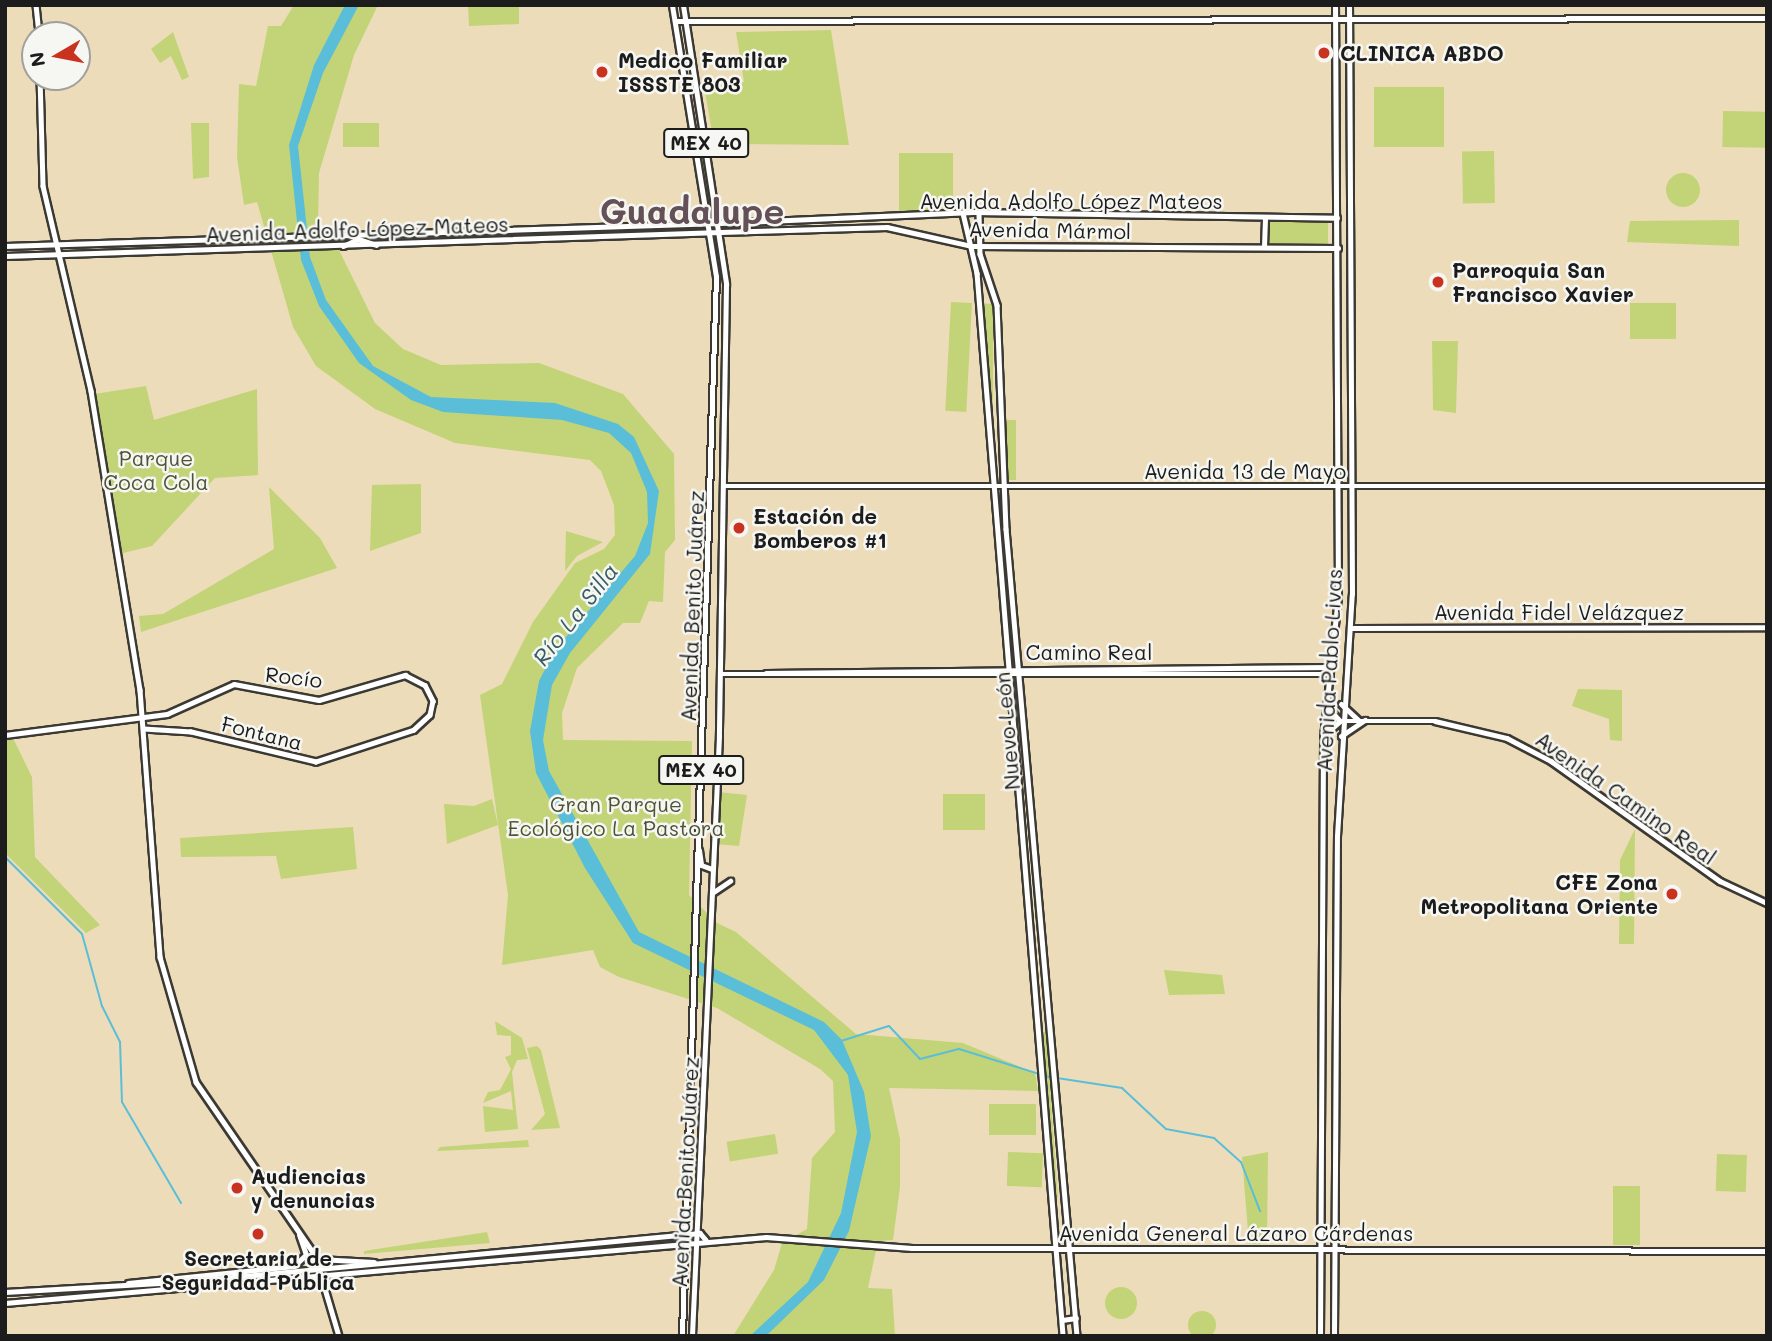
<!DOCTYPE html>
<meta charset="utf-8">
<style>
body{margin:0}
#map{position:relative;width:1772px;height:1341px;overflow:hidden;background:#eddcb9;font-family:Mali,sans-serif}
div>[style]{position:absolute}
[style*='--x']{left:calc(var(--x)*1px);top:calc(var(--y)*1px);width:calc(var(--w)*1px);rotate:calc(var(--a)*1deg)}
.green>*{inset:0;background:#c2d477;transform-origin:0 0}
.round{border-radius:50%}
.water>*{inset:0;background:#5abed8}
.stream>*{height:2px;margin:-1px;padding:0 1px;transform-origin:1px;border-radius:1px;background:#5abed8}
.roads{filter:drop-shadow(2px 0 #3b3934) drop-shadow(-2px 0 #3b3934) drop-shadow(0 2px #3b3934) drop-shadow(0 -2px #3b3934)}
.tertiary>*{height:4.5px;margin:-2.25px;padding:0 2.25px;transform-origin:2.25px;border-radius:2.25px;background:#fff}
.secondary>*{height:5px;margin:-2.5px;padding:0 2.5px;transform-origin:2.5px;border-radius:2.5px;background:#fff}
.primary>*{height:5px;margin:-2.5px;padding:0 2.5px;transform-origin:2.5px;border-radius:2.5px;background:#fff}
.dots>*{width:19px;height:19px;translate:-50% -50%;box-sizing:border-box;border:4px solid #f6f6f2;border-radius:50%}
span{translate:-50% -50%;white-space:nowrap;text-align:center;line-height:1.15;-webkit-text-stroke:5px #f6f6f2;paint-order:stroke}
.shield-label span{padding:2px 5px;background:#f6f6f2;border:2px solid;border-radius:5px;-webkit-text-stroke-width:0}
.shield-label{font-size:19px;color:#1c1c1c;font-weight:700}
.poi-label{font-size:21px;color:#1c1c1c;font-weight:700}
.left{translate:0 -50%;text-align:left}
.right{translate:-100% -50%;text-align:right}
.street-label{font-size:21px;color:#1c1c1c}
.park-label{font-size:21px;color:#4e5337}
.water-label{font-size:23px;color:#355d67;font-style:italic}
.town-label{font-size:35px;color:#635157;font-weight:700}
.frame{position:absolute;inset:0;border:7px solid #1c1c1c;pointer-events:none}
.north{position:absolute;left:21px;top:21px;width:70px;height:70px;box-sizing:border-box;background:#f6f6f2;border:2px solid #9f9f9c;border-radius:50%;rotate:260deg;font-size:19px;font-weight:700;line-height:28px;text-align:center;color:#1c1c1c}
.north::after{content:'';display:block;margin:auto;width:24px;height:32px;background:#c8321e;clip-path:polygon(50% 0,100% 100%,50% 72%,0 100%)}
</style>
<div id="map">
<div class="green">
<i style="clip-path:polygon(294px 5px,378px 5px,354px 55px,319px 173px,318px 225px,320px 243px,335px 242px,375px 323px,403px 349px,441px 365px,539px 363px,623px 394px,674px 454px,675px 540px,665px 552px,663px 602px,649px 601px,640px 623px,623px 623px,577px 668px,562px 713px,563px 740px,692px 741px,689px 895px,717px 923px,736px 932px,856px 1034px,963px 1043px,1035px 1073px,1038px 1091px,889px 1088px,900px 1139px,900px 1187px,893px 1240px,878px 1241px,868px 1288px,892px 1289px,895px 1336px,733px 1336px,774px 1270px,782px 1243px,807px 1229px,812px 1158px,835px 1132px,833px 1081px,820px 1069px,717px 1008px,619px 977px,600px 967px,593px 950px,502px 965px,508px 895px,480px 695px,502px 684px,533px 622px,575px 563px,604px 549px,615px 535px,614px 505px,601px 471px,590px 460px,455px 443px,375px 409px,316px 366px,293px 327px,257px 202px,244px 205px,237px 157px,239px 84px,256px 86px,268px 26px,281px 26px)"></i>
<i style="clip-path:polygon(468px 5px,519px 6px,519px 24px,469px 26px)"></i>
<i style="clip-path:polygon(831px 30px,849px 145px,714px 144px,704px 86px,744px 82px,736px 32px)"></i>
<i style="clip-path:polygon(173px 32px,189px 77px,182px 80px,171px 56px,160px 63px,151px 49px)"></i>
<i style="left:1374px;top:87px;width:70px;height:60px"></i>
<i style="left:1723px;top:111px;width:44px;height:36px;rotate:1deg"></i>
<i style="clip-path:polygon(191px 123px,209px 123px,209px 177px,193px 179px)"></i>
<i style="left:343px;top:123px;width:36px;height:24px"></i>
<i style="left:1494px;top:151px;width:52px;height:32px;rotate:89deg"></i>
<i style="left:899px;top:153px;width:54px;height:59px"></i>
<i class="round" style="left:1666px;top:173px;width:34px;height:34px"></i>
<i style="left:1267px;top:220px;width:61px;height:24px"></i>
<i style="clip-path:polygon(1739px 220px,1739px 246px,1627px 242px,1630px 221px)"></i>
<i style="left:951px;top:302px;width:21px;height:109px;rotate:3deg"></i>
<i style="clip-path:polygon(977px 303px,993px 304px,993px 412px,985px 411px)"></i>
<i style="left:1630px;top:303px;width:46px;height:36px"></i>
<i style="clip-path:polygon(1432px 341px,1458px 341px,1456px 413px,1433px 410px)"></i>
<i style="clip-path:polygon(146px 386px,154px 420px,257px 389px,258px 475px,215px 478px,152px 546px,119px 554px,94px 394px)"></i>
<i style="clip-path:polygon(1002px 420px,1016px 420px,1016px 480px,1008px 480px)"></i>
<i style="clip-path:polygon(421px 484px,421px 533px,370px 551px,372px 485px)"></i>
<i style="clip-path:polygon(269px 487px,320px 538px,337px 568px,141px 632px,139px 616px,163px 614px,274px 549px)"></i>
<i style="clip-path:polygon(566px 531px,603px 542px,577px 556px,565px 571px)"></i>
<i style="clip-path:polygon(1578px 689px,1622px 690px,1622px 741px,1610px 740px,1609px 719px,1572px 706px)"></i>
<i style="clip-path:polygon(11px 734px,32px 777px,35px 857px,100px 925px,86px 933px,5px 853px,5px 735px)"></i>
<i style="clip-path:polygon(718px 792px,747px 795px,739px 846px,715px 844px)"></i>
<i style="left:943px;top:794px;width:42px;height:36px"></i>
<i style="clip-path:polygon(492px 799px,498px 825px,447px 844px,444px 804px,474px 806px)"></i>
<i style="clip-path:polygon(353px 827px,357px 869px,281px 879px,276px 856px,181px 857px,180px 838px)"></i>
<i style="clip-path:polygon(1635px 829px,1634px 944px,1619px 944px,1620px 860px)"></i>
<i style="clip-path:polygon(1164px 970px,1222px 975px,1225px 994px,1169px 995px)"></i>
<i style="clip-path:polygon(495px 1021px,522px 1038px,528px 1059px,517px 1060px,512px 1072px,518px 1129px,485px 1132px,483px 1106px,513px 1110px,511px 1091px,483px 1103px,488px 1092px,500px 1090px,511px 1069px,505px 1057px,511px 1055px,511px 1036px,497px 1035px)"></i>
<i style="clip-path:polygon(1041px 1032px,1046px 1032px,1058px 1197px,1054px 1197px)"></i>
<i style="clip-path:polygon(537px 1046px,541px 1050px,560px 1128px,531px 1130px,545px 1114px,527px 1048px)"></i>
<i style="left:989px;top:1104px;width:47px;height:31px"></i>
<i style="left:775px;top:1134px;width:20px;height:49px;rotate:81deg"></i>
<i style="clip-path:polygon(528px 1140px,529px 1147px,437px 1151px,440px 1147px)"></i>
<i style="left:1008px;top:1152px;width:35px;height:34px;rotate:2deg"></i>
<i style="clip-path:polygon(1268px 1152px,1267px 1244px,1249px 1244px,1242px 1157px)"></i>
<i style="left:1717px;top:1154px;width:30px;height:37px;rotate:2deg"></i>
<i style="left:1613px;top:1186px;width:27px;height:59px"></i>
<i style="clip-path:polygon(487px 1232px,490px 1243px,364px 1254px,364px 1251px)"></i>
<i class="round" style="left:1105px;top:1287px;width:32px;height:32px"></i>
<i class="round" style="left:1188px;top:1311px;width:28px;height:28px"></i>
</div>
<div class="water">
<i style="clip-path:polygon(345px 5px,359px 5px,323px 73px,298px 146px,310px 257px,326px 300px,373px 366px,431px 397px,555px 403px,618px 424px,634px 437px,659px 491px,650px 554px,570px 653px,552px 685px,543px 740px,549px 771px,639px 932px,824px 1022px,842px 1040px,864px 1092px,871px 1136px,849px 1231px,824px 1280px,766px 1336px,750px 1336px,808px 1282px,841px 1213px,857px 1132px,848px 1075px,814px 1030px,633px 943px,585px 868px,536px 773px,530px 731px,539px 681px,555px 650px,635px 556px,648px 523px,647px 492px,631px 453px,609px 433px,562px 420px,443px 412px,411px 400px,359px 363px,319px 306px,301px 260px,289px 145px,314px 65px)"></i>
</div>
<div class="stream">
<i style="--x:5;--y:857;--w:109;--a:45"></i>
<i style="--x:82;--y:934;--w:75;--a:74.5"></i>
<i style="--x:102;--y:1006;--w:40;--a:63.4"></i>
<i style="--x:120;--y:1042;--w:60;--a:88.1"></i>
<i style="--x:122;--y:1102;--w:117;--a:59.7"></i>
<i style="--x:841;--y:1041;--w:50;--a:-17.4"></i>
<i style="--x:889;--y:1026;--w:45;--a:46.8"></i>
<i style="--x:920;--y:1059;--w:40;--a:-14.4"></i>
<i style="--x:959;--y:1049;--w:94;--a:17.3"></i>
<i style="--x:1057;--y:1078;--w:66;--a:8.7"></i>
<i style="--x:1122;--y:1088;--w:60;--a:43"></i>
<i style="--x:1166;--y:1129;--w:49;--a:10.6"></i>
<i style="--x:1214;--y:1138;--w:36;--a:42"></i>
<i style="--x:1241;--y:1162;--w:53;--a:68.8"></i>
</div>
<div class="roads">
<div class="tertiary">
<i style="--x:36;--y:5;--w:30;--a:84"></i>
<i style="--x:40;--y:77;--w:109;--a:88.4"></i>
<i style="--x:43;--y:186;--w:211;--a:76.8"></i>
<i style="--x:91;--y:391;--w:303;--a:80.7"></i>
<i style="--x:140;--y:690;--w:268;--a:85.7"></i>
<i style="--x:160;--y:957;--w:130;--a:73.9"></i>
<i style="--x:196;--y:1082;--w:210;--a:55.5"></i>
<i style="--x:315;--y:1255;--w:84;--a:73.5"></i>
<i style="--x:963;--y:213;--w:62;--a:76.9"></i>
<i style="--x:977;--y:273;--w:1066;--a:85.37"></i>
<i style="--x:979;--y:214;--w:40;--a:88.6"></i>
<i style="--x:980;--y:254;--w:54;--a:71.6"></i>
<i style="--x:997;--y:305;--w:224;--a:87.7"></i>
<i style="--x:1006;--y:529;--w:810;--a:84.97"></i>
<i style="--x:720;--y:223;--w:253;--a:-2.5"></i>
<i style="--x:973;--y:212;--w:364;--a:0.9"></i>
<i style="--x:721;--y:232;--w:166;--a:-1.7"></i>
<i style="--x:887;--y:227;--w:87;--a:12.6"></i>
<i style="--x:972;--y:246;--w:366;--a:0.3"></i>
<i style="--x:1264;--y:247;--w:29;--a:-88"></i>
<i style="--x:723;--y:486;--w:1044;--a:0"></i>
<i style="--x:1351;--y:628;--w:416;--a:-0.1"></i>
<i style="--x:766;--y:673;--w:564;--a:-0.61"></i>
<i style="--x:720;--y:674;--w:609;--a:0"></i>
<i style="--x:1341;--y:721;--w:94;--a:0"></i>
<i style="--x:1435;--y:721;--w:74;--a:13.3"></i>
<i style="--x:1507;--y:738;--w:50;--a:27.6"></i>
<i style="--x:1551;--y:761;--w:207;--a:35.4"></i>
<i style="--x:1720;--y:881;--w:52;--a:25.1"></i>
<i style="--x:5;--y:735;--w:163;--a:-7.4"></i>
<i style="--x:167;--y:714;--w:73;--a:-24.1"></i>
<i style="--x:234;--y:684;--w:86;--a:10.7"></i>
<i style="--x:319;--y:700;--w:90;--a:-16.2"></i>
<i style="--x:405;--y:675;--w:22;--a:27"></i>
<i style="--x:425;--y:685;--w:18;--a:63"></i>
<i style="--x:433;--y:701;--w:14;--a:102"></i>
<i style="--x:430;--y:715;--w:22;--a:137"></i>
<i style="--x:414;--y:730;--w:103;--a:161.9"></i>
<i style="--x:316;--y:762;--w:129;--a:-166.5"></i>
<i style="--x:191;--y:732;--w:47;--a:-176.3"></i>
<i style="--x:318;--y:1259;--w:56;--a:3.1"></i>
<i style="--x:128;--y:1283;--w:167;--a:-5.8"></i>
<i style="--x:294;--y:1266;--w:16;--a:-43"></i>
<i style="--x:306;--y:1255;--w:21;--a:-109"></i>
<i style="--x:5;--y:1292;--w:176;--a:-3.3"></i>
<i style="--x:181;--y:1282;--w:521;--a:-5.39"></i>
<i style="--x:700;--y:1233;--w:9;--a:49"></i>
<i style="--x:5;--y:1303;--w:764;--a:-4.96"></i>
<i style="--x:766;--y:1237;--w:146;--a:4.3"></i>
<i style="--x:912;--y:1248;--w:855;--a:0.2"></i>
<i style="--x:1062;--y:1320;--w:14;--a:-8"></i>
</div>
<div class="secondary">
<i style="--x:675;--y:21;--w:1092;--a:-0.16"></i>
<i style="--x:5;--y:246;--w:715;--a:-1.84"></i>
<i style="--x:343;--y:246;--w:17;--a:-25"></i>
<i style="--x:358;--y:239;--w:19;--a:18"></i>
<i style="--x:5;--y:256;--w:716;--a:-1.92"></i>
<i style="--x:1341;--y:704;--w:25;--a:43"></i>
<i style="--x:1324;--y:735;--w:21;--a:-41"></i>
<i style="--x:1340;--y:721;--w:21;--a:-133"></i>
<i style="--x:1341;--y:736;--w:29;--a:-34"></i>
<i style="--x:1320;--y:1336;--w:599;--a:-89.71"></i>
<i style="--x:1323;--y:737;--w:142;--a:-83.9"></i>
<i style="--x:1338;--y:596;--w:591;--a:-90.29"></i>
<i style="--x:1334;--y:1336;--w:500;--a:-89.66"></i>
<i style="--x:1337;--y:836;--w:242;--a:-86.5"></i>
<i style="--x:1352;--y:594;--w:589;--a:-90.29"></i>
</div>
<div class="primary">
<i style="--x:672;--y:5;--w:275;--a:80.8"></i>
<i style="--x:716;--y:276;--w:1061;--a:91.84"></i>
<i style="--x:683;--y:5;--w:282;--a:81.2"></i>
<i style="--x:726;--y:284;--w:452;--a:90.9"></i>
<i style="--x:719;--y:736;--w:601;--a:92.58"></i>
<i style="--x:699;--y:850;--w:15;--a:82"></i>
<i style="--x:701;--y:865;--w:12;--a:20"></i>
<i style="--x:712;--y:893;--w:22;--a:-34"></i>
</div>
</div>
<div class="dots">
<i style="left:1324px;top:53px;background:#c8321e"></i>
<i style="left:602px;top:72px;background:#c8321e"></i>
<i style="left:1438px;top:282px;background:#c8321e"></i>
<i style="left:739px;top:528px;background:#c8321e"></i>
<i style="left:1672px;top:894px;background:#c8321e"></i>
<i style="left:237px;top:1188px;background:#c8321e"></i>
<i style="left:258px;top:1234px;background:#c8321e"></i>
</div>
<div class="shield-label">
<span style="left:706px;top:143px">MEX 40</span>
<span style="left:701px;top:770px">MEX 40</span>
</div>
<div class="poi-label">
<span class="left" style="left:1340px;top:53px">CLINICA ABDO</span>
<span class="left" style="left:618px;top:72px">Medico Familiar<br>ISSSTE 803</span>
<span class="left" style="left:1452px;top:282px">Parroquia San<br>Francisco Xavier</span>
<span class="left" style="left:753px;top:528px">Estación de<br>Bomberos #1</span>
<span class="right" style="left:1658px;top:894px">CFE Zona<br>Metropolitana Oriente</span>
<span class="left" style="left:251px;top:1188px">Audiencias<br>y denuncias</span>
<span style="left:258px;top:1270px">Secretaria de<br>Seguridad Pública</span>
</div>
<div class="street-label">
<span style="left:1071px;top:201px">Avenida Adolfo López Mateos</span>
<span style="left:357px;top:229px;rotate:-2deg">Avenida Adolfo López Mateos</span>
<span style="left:1050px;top:230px;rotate:1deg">Avenida Mármol</span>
<span style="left:1245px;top:471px">Avenida 13 de Mayo</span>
<span style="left:692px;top:606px;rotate:-88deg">Avenida Benito Juárez</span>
<span style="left:1559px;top:612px">Avenida Fidel Velázquez</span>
<span style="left:1089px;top:652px">Camino Real</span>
<span style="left:1329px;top:670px;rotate:-87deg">Avenida Pablo Livas</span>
<span style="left:294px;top:677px;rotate:7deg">Rocío</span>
<span style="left:1007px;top:731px;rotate:-95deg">Nuevo León</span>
<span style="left:262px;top:733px;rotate:14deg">Fontana</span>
<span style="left:1626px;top:798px;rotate:35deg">Avenida Camino Real</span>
<span style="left:685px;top:1172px;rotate:-87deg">Avenida Benito Juárez</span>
<span style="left:1236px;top:1233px">Avenida General Lázaro Cárdenas</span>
</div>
<div class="park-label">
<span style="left:156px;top:470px">Parque<br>Coca Cola</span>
<span style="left:616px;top:816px">Gran Parque<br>Ecológico La Pastora</span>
</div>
<div class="water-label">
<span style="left:575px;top:614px;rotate:-52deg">Río La Silla</span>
</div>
<div class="town-label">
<span style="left:692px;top:210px">Guadalupe</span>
</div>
<div class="frame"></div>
<div class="north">N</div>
</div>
